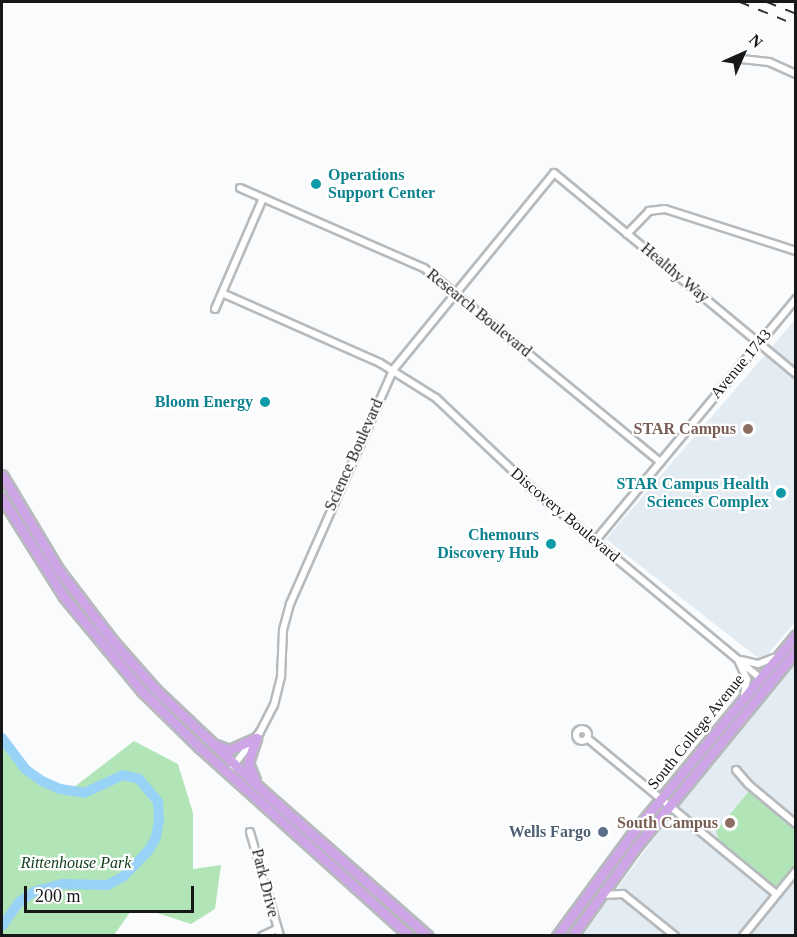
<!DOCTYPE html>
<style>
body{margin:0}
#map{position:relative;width:797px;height:937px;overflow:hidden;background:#f9fbfd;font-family:"Times New Roman",serif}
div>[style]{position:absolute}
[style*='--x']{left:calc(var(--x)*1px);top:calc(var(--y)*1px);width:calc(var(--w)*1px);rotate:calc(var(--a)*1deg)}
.built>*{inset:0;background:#e3ecf3}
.green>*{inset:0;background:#b1e5b8}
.river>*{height:10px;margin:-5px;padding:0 5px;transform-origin:5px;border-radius:5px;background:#98d2f6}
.roads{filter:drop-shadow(2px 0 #b7babc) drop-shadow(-2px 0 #b7babc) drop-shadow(0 2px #b7babc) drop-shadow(0 -2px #b7babc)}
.minor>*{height:6px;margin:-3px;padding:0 3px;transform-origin:3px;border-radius:3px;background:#fff}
.minor>.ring{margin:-3px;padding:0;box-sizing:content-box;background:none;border:6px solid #fff;border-radius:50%}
.primary>*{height:9px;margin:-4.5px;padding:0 4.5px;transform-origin:4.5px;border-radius:4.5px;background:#cea5e6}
.rail>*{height:1.5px;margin-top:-0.75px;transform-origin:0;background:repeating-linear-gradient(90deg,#333435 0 10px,transparent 0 20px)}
.dots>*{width:16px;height:16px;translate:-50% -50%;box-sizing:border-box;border:3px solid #fff;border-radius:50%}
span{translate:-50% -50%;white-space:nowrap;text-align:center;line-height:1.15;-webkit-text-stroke:4.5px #fff;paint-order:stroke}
.culture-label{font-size:16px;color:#0d838f;font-weight:700}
.left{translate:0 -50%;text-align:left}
.right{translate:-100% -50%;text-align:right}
.street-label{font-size:16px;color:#161718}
.education-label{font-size:16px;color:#785e54;font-weight:700}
.service-label{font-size:16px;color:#4e5e75;font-weight:700}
.park-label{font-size:16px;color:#13401e;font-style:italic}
.frame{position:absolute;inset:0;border:3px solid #161718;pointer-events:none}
.north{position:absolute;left:713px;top:24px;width:60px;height:60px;-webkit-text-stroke:4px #fff;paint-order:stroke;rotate:45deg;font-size:16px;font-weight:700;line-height:24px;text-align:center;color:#161718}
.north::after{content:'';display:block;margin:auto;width:21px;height:27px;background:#161718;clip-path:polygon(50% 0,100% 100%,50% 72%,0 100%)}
.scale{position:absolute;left:24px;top:886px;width:170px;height:27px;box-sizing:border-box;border:3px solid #161718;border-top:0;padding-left:8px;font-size:18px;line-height:21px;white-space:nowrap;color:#161718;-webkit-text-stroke:4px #fff;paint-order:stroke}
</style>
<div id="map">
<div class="built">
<i style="clip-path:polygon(795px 320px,795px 622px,769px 653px,758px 658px,606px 539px)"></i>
<i style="clip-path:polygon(795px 661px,795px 935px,582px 936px,686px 795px)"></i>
</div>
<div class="green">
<i style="clip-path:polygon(2px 738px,32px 775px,51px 785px,69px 791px,134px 741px,178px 764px,193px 813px,193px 869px,221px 865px,215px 909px,191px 924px,151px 911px,131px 911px,114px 935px,2px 935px)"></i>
<i style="clip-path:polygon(750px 790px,795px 828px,795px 866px,779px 886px,774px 886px,718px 839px,716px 831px)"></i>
</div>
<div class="river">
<i style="--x:2;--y:738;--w:39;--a:53"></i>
<i style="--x:25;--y:769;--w:21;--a:35"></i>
<i style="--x:42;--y:781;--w:20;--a:24"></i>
<i style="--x:60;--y:789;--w:24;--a:9"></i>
<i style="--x:84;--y:793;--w:43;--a:-24.8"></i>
<i style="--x:123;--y:775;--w:16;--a:14"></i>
<i style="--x:139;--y:779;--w:30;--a:50"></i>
<i style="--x:158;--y:802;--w:18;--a:87"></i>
<i style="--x:159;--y:820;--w:17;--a:100"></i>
<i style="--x:156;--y:837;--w:15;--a:118"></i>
<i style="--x:149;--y:850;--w:36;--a:134"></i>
<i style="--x:124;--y:876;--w:18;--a:151"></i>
<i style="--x:108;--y:885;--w:46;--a:-178.8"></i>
<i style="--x:62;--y:884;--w:28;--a:165"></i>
<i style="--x:35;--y:891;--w:19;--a:145"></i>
<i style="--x:19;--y:902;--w:29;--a:125"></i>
</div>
<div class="roads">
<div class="minor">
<i style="--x:741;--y:59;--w:28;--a:6"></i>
<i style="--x:769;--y:62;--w:30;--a:24"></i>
<i style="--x:240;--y:188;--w:201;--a:23.5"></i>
<i style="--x:424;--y:268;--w:306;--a:39.4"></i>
<i style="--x:627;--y:234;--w:32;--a:-46"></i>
<i style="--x:649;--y:211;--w:16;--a:-7"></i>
<i style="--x:665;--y:209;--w:138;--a:17.8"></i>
<i style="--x:222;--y:293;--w:173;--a:23.9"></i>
<i style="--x:380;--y:363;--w:66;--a:32"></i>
<i style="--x:436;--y:398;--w:129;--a:43.4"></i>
<i style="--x:530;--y:487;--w:299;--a:39.7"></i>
<i style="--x:215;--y:309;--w:121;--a:-66.6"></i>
<i style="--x:595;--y:541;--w:315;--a:-50.3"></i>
<i style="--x:741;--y:660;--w:17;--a:13"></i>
<i style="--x:758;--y:664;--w:17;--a:-21"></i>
<i style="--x:739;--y:662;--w:19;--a:65"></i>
<i style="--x:747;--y:679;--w:16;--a:101"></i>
<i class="ring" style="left:576px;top:729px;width:6px;height:6px"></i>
<i style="--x:587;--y:738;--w:245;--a:39.5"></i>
<i style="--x:233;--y:766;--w:43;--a:-51.5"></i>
<i style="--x:260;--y:732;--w:30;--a:-63"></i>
<i style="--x:274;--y:705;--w:30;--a:-76"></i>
<i style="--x:281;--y:676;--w:46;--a:-87.5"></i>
<i style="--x:283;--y:630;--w:27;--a:-75"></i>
<i style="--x:290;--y:604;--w:256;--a:-66.2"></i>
<i style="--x:393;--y:370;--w:254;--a:-50.7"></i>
<i style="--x:554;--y:173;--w:315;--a:39.7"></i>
<i style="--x:736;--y:770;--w:18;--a:49"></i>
<i style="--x:748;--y:784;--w:62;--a:39.8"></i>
<i style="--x:250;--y:832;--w:108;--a:73.9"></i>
<i style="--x:602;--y:895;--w:21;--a:-3"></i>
<i style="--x:623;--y:894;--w:67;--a:38.9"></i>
<i style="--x:262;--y:936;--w:17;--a:-25"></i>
<i style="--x:743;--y:936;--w:84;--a:-50.8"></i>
</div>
<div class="primary">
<i style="--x:2;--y:475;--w:109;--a:59.2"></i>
<i style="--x:58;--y:569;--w:89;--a:52.7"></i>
<i style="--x:112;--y:640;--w:65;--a:48.7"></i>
<i style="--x:155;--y:689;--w:150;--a:43.4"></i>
<i style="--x:264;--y:792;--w:218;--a:41.3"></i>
<i style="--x:2;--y:498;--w:117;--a:57.9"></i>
<i style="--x:64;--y:597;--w:122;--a:50.3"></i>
<i style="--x:142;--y:691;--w:80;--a:44.5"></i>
<i style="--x:199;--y:747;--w:283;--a:41.9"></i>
<i style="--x:216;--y:745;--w:14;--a:21"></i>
<i style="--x:229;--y:750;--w:30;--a:-24"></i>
<i style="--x:255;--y:780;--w:18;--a:-112"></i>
<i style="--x:248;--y:763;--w:26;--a:-72"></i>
<i style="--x:557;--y:936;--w:127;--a:-53.7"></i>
<i style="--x:632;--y:834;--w:258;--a:-50.5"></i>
<i style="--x:572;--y:936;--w:110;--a:-54.3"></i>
<i style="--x:636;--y:847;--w:253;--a:-50.8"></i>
</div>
</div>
<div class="rail">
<i style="--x:740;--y:2;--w:61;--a:22.3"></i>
<i style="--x:767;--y:2;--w:31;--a:22"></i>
</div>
<div class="dots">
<i style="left:316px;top:184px;background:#0f9aa8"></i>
<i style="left:265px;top:402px;background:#0f9aa8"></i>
<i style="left:748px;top:429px;background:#8d6e63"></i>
<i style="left:781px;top:493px;background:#0f9aa8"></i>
<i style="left:551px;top:544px;background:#0f9aa8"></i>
<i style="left:730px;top:823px;background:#8d6e63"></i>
<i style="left:603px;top:832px;background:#5c6f8a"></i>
</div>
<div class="culture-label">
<span class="left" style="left:328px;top:184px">Operations<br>Support Center</span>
<span class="right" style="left:253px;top:402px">Bloom Energy</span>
<span class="right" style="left:769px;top:493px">STAR Campus Health<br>Sciences Complex</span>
<span class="right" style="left:539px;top:544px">Chemours<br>Discovery Hub</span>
</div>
<div class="street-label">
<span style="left:675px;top:273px;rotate:40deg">Healthy Way</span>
<span style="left:479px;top:313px;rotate:39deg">Research Boulevard</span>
<span style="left:741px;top:364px;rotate:-50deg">Avenue 1743</span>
<span style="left:354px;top:455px;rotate:-66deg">Science Boulevard</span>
<span style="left:565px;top:515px;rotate:40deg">Discovery Boulevard</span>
<span style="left:696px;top:732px;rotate:-51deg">South College Avenue</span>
<span style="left:265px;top:883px;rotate:76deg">Park Drive</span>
</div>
<div class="education-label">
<span class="right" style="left:736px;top:429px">STAR Campus</span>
<span class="right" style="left:718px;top:823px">South Campus</span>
</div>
<div class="service-label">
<span class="right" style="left:591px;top:832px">Wells Fargo</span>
</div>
<div class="park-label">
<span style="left:76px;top:863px">Rittenhouse Park</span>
</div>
<div class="frame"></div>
<div class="north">N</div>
<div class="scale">200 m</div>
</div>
